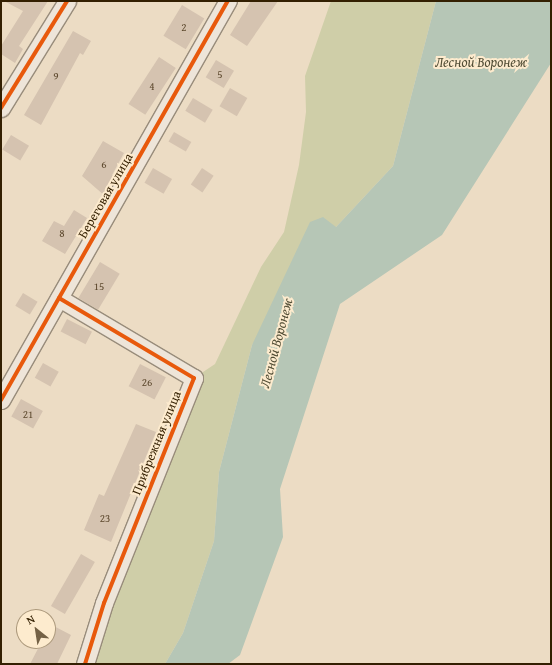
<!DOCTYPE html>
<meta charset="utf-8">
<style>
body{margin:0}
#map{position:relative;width:552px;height:665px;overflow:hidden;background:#ecdcc4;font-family:"Gentium Book Plus",serif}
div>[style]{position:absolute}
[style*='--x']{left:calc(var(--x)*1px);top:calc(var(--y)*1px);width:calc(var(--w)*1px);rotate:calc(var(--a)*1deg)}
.green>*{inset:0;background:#cfcea8}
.water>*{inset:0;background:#b6c6b6}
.building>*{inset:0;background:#d5c3b0;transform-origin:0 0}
.roads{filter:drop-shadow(1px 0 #988c7b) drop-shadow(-1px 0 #988c7b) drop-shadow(0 1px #988c7b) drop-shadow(0 -1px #988c7b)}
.street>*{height:17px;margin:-8.5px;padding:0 8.5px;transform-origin:8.5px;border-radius:8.5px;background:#eee5d9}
.cycleway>*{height:4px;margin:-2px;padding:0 2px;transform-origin:2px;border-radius:2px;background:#e8590c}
span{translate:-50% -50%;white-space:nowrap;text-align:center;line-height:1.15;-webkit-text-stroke:4px #fdebce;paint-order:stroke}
.number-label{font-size:11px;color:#5c482d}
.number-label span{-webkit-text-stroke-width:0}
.street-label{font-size:13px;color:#331f01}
.water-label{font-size:14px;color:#534e36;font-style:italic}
.frame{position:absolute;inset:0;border:2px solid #331f01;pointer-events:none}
.north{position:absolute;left:16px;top:609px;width:40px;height:40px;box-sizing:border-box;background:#fdebce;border:1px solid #ac997c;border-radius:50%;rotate:330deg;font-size:11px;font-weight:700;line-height:16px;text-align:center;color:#331f01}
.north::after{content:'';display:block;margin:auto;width:14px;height:18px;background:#746145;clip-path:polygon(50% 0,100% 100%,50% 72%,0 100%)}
</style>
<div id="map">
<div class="green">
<i style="clip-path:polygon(331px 1px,436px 1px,393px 166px,336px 227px,252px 345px,219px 472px,214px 541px,183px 633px,165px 664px,85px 664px,194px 378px,215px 364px,261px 267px,284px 232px,299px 165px,306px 112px,305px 76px)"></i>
</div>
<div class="water">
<i style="clip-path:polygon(436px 1px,551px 1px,551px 63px,442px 235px,340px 304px,280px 489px,283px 537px,240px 655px,228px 664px,165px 664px,183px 633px,214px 541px,219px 472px,252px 345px,310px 222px,323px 217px,336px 227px,393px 166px)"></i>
</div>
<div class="building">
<i style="clip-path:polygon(4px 1px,48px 1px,19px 46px,23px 49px,15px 63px,1px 54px,1px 46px,23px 11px)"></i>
<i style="clip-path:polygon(251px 1px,278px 1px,247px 46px,230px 35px)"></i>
<i style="left:182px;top:5px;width:26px;height:36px;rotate:31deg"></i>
<i style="clip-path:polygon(73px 31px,91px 41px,83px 55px,80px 53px,41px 125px,24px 115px)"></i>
<i style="left:159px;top:57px;width:20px;height:56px;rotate:33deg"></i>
<i style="left:216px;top:60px;width:21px;height:20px;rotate:31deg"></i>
<i style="left:230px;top:88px;width:20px;height:21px;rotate:30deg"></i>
<i style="left:193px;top:98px;width:23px;height:15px;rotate:31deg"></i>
<i style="left:174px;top:132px;width:20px;height:11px;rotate:30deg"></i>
<i style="left:11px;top:135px;width:21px;height:17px;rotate:31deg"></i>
<i style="clip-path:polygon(103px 141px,124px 153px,112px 175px,116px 177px,105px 196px,82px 176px)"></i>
<i style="left:153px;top:168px;width:22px;height:17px;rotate:30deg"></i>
<i style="left:202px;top:168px;width:14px;height:20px;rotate:34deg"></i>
<i style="clip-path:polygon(74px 210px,87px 218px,65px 254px,42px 241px,54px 221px,64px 226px)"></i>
<i style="left:100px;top:262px;width:23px;height:42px;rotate:31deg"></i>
<i style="left:23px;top:293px;width:17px;height:15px;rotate:31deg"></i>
<i style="left:67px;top:319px;width:28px;height:14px;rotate:27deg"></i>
<i style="left:43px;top:363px;width:18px;height:17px;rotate:29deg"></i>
<i style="left:140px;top:364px;width:29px;height:25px;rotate:27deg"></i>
<i style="left:21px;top:399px;width:25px;height:20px;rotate:29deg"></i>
<i style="clip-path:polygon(136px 424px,156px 432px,111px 542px,84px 530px,99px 494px,104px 496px)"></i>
<i style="left:81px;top:554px;width:16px;height:60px;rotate:30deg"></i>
<i style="clip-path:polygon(48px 623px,71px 635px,57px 664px,30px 664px,42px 641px,48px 641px)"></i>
</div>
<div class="roads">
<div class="street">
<i style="--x:1;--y:108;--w:126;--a:-58.3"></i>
<i style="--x:59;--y:298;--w:157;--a:30.7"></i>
<i style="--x:194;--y:378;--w:242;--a:111.8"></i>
<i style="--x:104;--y:603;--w:64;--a:107.3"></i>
<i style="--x:1;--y:400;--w:459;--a:-60.4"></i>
</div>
</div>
<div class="cycleway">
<i style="--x:1;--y:108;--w:126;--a:-58.3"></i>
<i style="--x:59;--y:298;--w:157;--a:30.7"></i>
<i style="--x:194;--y:378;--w:242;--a:111.8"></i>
<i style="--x:104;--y:603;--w:64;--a:107.3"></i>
<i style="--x:1;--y:400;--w:459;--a:-60.4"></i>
</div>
<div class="number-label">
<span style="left:184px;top:27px">2</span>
<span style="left:220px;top:74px">5</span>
<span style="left:56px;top:76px">9</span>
<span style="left:152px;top:86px">4</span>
<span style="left:104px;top:164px">6</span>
<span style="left:62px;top:233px">8</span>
<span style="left:99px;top:286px">15</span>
<span style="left:147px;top:382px">26</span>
<span style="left:28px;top:414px">21</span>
<span style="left:105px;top:518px">23</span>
</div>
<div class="street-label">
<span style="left:106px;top:196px;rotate:-60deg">Береговая улица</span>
<span style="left:157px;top:443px;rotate:-68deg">Прибрежная улица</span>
</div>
<div class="water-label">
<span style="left:481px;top:62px">Лесной Воронеж</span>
<span style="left:276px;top:343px;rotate:-75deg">Лесной Воронеж</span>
</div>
<div class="frame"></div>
<div class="north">N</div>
</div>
